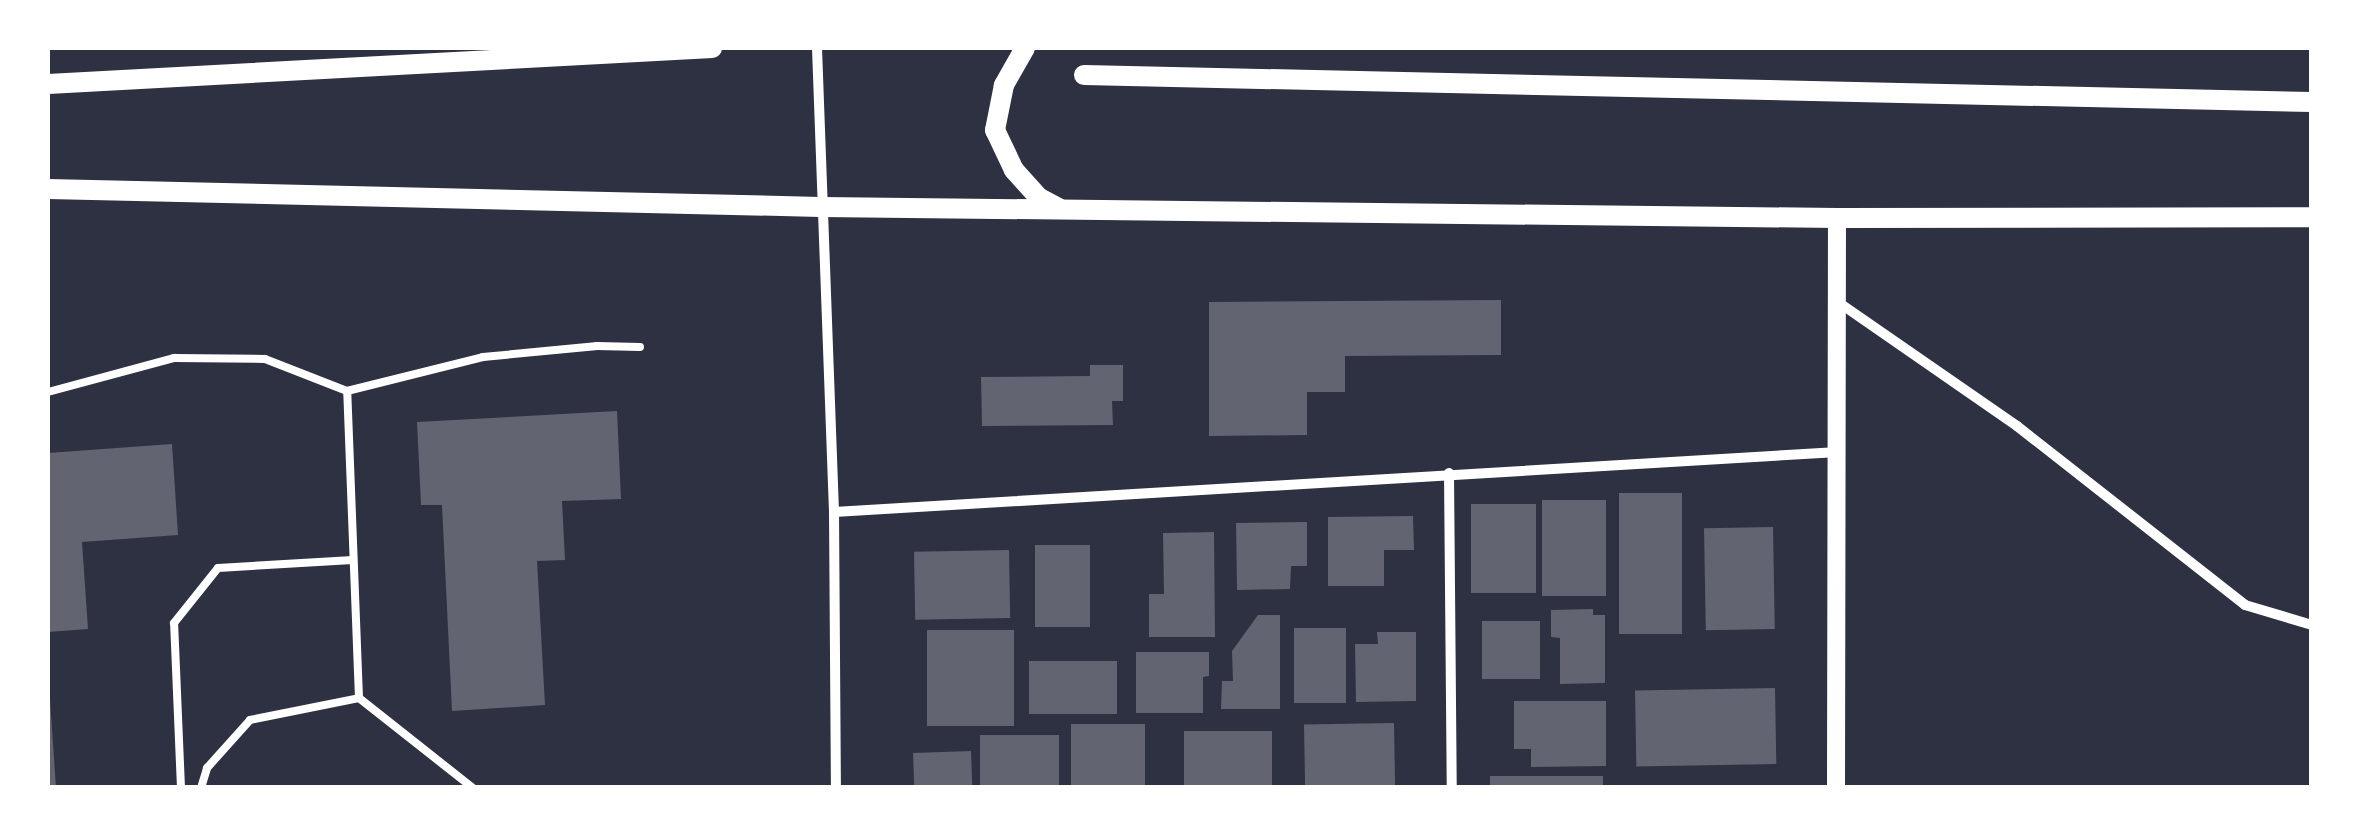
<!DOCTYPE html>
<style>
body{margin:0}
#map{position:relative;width:2359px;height:835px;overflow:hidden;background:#2d3142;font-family:Merriweather,serif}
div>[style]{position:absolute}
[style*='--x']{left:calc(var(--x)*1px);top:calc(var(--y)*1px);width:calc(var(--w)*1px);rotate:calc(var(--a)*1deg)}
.building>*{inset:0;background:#626471;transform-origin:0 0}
.service>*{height:8px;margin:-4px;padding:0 4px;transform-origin:4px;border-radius:4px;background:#fff}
.minor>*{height:10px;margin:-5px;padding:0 5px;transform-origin:5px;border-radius:5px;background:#fff}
.tertiary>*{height:18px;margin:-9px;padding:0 9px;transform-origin:9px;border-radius:9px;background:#fff}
.secondary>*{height:20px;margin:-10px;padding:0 10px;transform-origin:10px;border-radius:10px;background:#fff}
span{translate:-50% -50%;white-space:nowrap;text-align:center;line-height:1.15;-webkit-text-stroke:9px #fff;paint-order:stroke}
.frame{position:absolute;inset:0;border:50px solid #fff;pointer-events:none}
</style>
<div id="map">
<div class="building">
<i style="clip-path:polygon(1501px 300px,1501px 355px,1345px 356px,1345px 392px,1307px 392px,1307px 435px,1209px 436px,1209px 302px)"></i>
<i style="clip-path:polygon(1090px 365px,1123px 365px,1123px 401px,1112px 401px,1113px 425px,982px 426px,981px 377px,1090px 376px)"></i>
<i style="clip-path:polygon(617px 411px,621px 499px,562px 501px,565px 560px,537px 561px,545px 705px,452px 711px,442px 505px,421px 505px,417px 422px)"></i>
<i style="clip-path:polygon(172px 444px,178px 535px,82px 542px,88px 629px,48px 632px,48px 453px)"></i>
<i style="left:1682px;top:493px;width:141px;height:63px;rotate:90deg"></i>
<i style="left:1542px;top:500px;width:64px;height:96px"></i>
<i style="left:1471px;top:504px;width:65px;height:89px"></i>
<i style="clip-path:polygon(1413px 516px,1414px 550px,1384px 550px,1384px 586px,1328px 586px,1328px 517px)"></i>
<i style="clip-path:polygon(1307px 522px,1307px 566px,1291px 566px,1290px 589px,1237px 590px,1236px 523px)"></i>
<i style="left:1773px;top:527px;width:102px;height:69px;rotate:89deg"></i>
<i style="clip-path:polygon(1214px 532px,1215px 637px,1149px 637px,1149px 594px,1164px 594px,1163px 533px)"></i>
<i style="left:1090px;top:545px;width:82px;height:55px;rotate:90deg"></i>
<i style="left:1009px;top:550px;width:68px;height:95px;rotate:89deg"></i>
<i style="clip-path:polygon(1593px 609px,1593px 615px,1605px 615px,1605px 683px,1560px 684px,1560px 638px,1551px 637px,1551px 610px)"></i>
<i style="clip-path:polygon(1258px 615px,1280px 615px,1280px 709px,1221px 709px,1222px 681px,1233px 681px,1232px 651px)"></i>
<i style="left:1482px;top:621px;width:58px;height:58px"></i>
<i style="left:1294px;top:628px;width:52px;height:75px"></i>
<i style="left:1014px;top:630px;width:96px;height:87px;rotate:90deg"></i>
<i style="clip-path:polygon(1377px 632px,1416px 632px,1416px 701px,1356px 702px,1355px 644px,1378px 644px)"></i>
<i style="clip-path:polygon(1136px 652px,1209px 652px,1209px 676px,1203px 677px,1203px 713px,1136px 713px)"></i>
<i style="left:1029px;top:661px;width:88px;height:53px"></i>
<i style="left:1775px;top:688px;width:76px;height:140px;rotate:89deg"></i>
<i style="clip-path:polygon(48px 699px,50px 699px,56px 788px,48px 788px)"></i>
<i style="clip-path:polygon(1514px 701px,1606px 701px,1606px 766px,1531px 767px,1531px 749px,1514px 749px)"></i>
<i style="left:1394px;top:723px;width:65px;height:90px;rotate:89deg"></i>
<i style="left:1145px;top:724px;width:64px;height:74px;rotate:90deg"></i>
<i style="left:1272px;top:731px;width:57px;height:88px;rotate:90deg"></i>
<i style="left:1059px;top:735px;width:50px;height:79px;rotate:90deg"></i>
<i style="left:971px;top:751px;width:37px;height:58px;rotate:88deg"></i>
<i style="left:1490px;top:776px;width:113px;height:12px"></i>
</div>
<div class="service">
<i style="--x:48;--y:392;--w:131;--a:-15.1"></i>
<i style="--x:174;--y:358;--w:91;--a:0.6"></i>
<i style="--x:265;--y:359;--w:88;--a:21.3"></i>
<i style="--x:347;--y:391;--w:140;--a:-14"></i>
<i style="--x:483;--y:357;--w:115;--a:-5.5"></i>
<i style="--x:597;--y:346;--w:43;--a:1.3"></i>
<i style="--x:359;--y:698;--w:145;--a:38.3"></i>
<i style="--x:181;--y:788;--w:165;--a:-92.4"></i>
<i style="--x:174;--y:623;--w:70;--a:-51.3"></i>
<i style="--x:218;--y:568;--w:135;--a:-3.4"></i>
<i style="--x:201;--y:788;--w:21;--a:-73"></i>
<i style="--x:207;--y:768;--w:64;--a:-48.1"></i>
<i style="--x:250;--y:720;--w:111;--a:-11.4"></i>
<i style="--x:359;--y:698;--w:307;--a:-92.2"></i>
</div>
<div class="minor">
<i style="--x:817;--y:48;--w:464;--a:87.9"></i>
<i style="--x:834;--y:512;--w:276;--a:89.6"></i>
<i style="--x:1838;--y:302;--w:218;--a:34.7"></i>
<i style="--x:2017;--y:426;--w:290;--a:38.1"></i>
<i style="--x:2245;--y:605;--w:70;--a:16.6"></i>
<i style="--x:1449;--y:473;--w:315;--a:89.5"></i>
<i style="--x:834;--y:512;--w:1006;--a:-3.42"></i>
</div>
<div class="tertiary">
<i style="--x:1836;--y:788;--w:570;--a:-89.9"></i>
</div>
<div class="secondary">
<i style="--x:1025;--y:48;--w:43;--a:119.6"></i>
<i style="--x:1004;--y:85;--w:46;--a:101.3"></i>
<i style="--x:995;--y:130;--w:44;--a:64.6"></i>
<i style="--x:1014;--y:170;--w:36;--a:48"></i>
<i style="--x:1038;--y:197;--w:24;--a:28"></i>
<i style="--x:1084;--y:75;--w:1228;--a:1.26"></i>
<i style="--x:48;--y:84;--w:665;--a:-3.1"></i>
<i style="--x:48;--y:189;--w:773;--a:1.33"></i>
<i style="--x:821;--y:207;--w:1016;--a:0.62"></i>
<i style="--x:1837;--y:218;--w:475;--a:-0.1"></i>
</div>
<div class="frame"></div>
</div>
